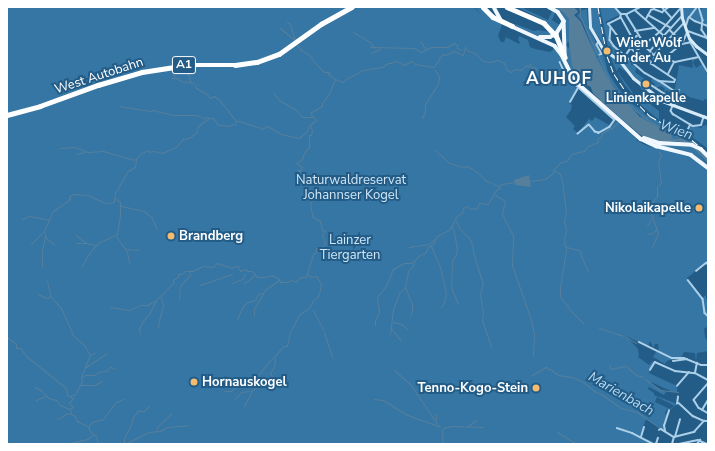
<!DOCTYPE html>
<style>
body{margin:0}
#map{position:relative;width:715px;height:451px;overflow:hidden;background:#225c87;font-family:"Nunito Sans",sans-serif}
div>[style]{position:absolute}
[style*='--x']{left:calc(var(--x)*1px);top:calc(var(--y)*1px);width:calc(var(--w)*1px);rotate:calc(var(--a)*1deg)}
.green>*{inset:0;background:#3676a4}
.water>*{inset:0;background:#567f9c}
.stream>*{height:1px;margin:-0.5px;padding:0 0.5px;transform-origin:0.5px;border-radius:0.5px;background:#567f9c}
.river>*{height:2.5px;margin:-1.25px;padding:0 1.25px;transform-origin:1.25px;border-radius:1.25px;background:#567f9c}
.street>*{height:1.5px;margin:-0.75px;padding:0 0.75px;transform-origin:0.75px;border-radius:0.75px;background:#add0e9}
.secondary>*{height:3px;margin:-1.5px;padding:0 1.5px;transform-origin:1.5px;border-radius:1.5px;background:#d7eaf7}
.primary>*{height:3.5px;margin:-1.75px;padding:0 1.75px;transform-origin:1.75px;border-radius:1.75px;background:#f0f7fe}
.highway>*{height:4.5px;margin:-2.25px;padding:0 2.25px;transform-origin:2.25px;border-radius:2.25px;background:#fff}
.rail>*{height:1px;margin-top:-0.5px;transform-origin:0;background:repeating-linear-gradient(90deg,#fff 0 7px,transparent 0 10px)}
.secondary-bridge>*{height:3px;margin:-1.5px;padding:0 1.5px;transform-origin:1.5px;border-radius:1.5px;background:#d7eaf7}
.highway-bridge>*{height:4.5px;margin:-2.25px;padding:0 2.25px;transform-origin:2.25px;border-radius:2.25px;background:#fff}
.dots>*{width:11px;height:11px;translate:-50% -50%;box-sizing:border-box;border:2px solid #225c87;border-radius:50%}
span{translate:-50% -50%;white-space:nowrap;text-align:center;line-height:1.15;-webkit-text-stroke:4px #225c87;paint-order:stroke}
.shield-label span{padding:1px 3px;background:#225c87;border:1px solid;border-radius:3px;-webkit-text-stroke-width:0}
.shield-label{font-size:12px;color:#fff;font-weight:700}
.poi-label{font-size:13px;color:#fff;font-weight:700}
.left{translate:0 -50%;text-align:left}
.right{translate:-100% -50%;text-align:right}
.street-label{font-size:13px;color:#fff}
.park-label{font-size:13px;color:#d1e7f7}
.water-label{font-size:14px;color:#b8daf1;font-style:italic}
.district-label{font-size:17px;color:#fff;font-weight:700;letter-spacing:1px}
.frame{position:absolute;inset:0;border:8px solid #fff;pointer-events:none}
</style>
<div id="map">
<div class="green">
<i style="clip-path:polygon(evenodd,7px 7px,474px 7px,481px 15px,475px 7px,482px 7px,502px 24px,498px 36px,501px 42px,504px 42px,506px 37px,519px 44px,520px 42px,518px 40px,519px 36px,528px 40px,530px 47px,535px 49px,550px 52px,553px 50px,554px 45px,560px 54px,570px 76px,567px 76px,562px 62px,560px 62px,559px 65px,562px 66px,565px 75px,572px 85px,577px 88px,569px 103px,572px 105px,571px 110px,566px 117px,575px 126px,573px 129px,578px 133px,589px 119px,592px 121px,595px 117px,611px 126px,616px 121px,637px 139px,636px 140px,647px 146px,668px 151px,653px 147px,647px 145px,637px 137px,653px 146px,688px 155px,708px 169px,707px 262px,687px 278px,688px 283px,689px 282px,702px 298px,706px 295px,706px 299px,708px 298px,708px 326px,704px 329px,705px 337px,708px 342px,708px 351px,697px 353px,696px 362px,695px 353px,684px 352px,681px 358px,673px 358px,664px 353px,673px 359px,667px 361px,665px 364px,653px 357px,656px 352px,659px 352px,658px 344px,655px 344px,654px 347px,653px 347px,650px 341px,648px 347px,626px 336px,638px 349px,639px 355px,638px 357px,649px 365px,653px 361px,651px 360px,654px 362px,649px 373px,677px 386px,677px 392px,673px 392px,651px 382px,652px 385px,666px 392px,664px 395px,649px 387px,648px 389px,654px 393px,654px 395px,677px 404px,670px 410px,667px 409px,665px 413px,665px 415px,668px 412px,663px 426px,665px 428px,664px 430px,646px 419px,640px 436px,657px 444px,7px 444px,7px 7px,657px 397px,671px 404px,674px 406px,670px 409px,655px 402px,657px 397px)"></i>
<i style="clip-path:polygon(521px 7px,548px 20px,552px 11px,544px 7px,546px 7px,557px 13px,561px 18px,563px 23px,561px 24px,560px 18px,555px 13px,552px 20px,561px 26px,556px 34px,547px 22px,519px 8px)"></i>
<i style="clip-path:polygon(551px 7px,573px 7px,577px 10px,578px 12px,574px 15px,581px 22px,586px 36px,566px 43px,566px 46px,569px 48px,569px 45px,587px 38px,593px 50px,582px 21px,577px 16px,580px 12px,578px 7px,581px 7px,582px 13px,582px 10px,587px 9px,588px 25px,601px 54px,576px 72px,602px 54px,604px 56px,608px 72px,618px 88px,631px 103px,643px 111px,645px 115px,652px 117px,697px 144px,702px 148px,708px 159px,698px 148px,681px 136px,692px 144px,665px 143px,639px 134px,631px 127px,641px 116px,631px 108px,639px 116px,629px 126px,604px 103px,614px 88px,601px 101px,593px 93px,591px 87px,582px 84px,572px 73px,566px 58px,565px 21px)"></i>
<i style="clip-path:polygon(590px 7px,598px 7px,604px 47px,602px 42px,592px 28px)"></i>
<i style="clip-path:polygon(600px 7px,614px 7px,621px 14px,605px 22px,611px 28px,609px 41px,619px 51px,617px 53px,624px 55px,622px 57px,624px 59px,626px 57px,632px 61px,631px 65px,637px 66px,635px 72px,650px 83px,648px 88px,650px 90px,653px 88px,652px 90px,664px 101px,633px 77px,623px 64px,627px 63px,623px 63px,616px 55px,609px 52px)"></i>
<i style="clip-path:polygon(685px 7px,696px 7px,685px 25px,681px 9px)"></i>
<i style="clip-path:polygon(703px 7px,708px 7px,708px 30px,704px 25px,702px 27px,702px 25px,705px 24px,700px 12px,702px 23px,690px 17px,697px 8px,700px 12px)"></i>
<i style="clip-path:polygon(518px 14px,543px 24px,553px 35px,538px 36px,515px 26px,515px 24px,534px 31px,538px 30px,550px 32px,545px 27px)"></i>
<i style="clip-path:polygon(610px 55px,617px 59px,625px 70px,626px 72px,619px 67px,617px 71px,636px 97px,640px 100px,644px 98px,641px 100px,644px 104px,648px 99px,641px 93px,643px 91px,637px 82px,644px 89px,643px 93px,646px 95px,648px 92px,661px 101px,660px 103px,652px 96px,650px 98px,652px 101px,651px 105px,659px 111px,659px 119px,687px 132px,691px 126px,702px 128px,702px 126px,708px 125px,708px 149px,691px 136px,658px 119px,642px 106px,624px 84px,614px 66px)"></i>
<i style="clip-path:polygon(696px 58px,700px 61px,697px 59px,694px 60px,693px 63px,696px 68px,702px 64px,708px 77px,708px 100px,704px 99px,704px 101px,689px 97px,678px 96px,680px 91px,678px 92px,673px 89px,675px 89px,679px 65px,693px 68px,692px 59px)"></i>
<i style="clip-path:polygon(653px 78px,675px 92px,677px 95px,676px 100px,672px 97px,675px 97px,675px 95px,666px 90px,665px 92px,671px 97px,663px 93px,665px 89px,661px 86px,656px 88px,654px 87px,655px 84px,651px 81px)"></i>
<i style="clip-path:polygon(647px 140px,692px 145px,708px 161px,708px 165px,698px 153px,707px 165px,694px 155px,678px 150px,680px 149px,660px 146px)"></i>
</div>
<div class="water">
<i style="clip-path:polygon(556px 7px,573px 7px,577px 10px,578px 12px,574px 15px,581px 22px,597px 59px,614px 89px,640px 117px,672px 135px,671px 142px,665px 143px,643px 137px,601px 101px,593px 93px,591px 87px,586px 84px,584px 85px,577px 78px,574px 74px,575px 72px,572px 65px,569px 43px,569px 19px,563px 12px)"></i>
<i style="clip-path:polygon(529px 175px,531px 187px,515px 185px,514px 180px)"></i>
</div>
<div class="stream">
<i style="--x:386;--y:7;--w:8;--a:0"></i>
<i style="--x:580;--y:7;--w:9;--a:90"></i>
<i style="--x:580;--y:16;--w:77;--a:65.4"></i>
<i style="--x:612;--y:86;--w:33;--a:46"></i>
<i style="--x:635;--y:110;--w:20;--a:37"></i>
<i style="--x:651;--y:122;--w:43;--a:28.9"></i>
<i style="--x:287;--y:22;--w:4;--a:34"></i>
<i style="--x:290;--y:24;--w:17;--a:73"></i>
<i style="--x:280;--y:28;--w:17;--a:40"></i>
<i style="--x:353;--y:32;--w:21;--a:31"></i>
<i style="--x:420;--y:41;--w:3;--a:45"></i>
<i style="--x:371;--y:44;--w:6;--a:39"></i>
<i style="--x:422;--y:44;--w:7;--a:56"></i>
<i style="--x:297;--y:45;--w:8;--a:50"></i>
<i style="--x:302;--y:51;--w:5;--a:22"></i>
<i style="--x:307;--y:53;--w:16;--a:50"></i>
<i style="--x:317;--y:65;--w:10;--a:45"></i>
<i style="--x:324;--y:72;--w:5;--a:0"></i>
<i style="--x:329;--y:72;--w:2;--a:117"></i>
<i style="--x:328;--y:74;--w:9;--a:36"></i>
<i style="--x:370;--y:47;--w:44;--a:1.3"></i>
<i style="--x:414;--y:48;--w:8;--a:30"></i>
<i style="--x:421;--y:52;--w:11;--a:-27"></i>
<i style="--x:431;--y:47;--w:16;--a:0"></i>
<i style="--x:447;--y:47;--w:8;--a:-30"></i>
<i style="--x:454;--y:43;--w:4;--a:34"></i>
<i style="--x:457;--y:45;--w:3;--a:90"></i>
<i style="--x:457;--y:48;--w:5;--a:22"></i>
<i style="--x:371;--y:53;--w:10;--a:-24"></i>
<i style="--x:171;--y:70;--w:7;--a:63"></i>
<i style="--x:181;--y:70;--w:6;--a:18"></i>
<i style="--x:187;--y:72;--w:3;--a:72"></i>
<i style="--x:189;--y:75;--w:9;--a:-77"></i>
<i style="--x:189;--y:77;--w:5;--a:79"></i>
<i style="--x:171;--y:78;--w:6;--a:0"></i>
<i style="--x:177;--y:78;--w:5;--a:37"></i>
<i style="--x:181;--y:81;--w:6;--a:9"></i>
<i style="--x:188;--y:82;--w:6;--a:9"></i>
<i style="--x:195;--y:84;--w:4;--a:76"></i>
<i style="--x:196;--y:88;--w:13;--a:29"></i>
<i style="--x:207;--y:94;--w:5;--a:53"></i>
<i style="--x:210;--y:98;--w:4;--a:-27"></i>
<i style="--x:273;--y:93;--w:9;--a:49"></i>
<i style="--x:279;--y:100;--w:20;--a:30"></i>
<i style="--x:296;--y:110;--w:9;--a:49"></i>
<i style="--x:302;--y:117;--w:10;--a:0"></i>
<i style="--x:214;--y:96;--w:9;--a:36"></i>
<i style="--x:221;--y:102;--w:24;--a:52"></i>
<i style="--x:119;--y:106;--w:33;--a:9"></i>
<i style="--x:152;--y:110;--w:23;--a:13"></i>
<i style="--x:174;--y:115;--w:23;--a:0"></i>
<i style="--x:197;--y:115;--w:4;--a:27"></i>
<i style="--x:202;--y:118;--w:6;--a:-9"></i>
<i style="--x:422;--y:118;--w:7;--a:-63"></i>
<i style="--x:425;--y:112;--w:8;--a:-90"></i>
<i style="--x:425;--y:104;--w:24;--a:-57"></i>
<i style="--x:438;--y:84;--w:7;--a:-82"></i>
<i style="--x:439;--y:77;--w:8;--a:-120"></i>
<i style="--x:219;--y:125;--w:9;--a:6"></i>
<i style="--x:228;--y:126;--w:7;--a:-16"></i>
<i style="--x:235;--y:124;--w:3;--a:-72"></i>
<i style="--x:236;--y:121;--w:3;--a:0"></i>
<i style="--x:239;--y:121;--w:25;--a:18"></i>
<i style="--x:263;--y:129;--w:4;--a:-45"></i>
<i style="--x:266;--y:126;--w:3;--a:18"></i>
<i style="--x:269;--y:127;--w:14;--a:30"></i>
<i style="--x:281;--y:134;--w:18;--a:13"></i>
<i style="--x:299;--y:138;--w:11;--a:-41"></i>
<i style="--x:307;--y:131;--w:4;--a:-76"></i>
<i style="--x:308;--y:127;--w:3;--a:-45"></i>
<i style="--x:60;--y:148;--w:14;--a:-4"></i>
<i style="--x:74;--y:147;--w:15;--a:20"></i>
<i style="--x:88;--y:152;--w:15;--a:-4"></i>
<i style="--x:103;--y:151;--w:29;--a:16"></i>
<i style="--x:131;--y:159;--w:2;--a:27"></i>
<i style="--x:133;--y:160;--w:2;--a:-27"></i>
<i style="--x:435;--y:150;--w:19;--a:43"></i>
<i style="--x:449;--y:163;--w:15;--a:16"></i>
<i style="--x:76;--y:154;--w:9;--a:-13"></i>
<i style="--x:464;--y:167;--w:3;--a:-18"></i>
<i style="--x:467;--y:166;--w:12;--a:31"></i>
<i style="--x:477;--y:172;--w:13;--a:45"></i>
<i style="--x:486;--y:181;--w:6;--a:18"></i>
<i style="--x:554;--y:170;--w:7;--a:34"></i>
<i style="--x:560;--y:174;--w:6;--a:72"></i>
<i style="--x:562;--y:180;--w:31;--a:83"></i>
<i style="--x:566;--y:211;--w:11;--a:100"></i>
<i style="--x:564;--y:222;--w:7;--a:74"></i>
<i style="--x:566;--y:229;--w:11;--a:100"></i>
<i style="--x:564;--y:240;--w:10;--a:79"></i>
<i style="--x:566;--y:250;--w:39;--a:99"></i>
<i style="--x:560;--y:289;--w:8;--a:90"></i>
<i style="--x:560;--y:297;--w:19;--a:51"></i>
<i style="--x:572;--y:312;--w:16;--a:45"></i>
<i style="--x:530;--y:181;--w:15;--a:-8"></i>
<i style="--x:545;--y:179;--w:10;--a:-37"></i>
<i style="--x:553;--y:173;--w:3;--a:-90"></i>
<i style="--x:553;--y:170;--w:11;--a:-45"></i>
<i style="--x:561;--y:162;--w:6;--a:-9"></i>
<i style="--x:567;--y:161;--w:8;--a:-60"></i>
<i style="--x:571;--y:154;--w:13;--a:-13"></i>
<i style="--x:584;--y:151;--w:6;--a:-51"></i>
<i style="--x:588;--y:146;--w:11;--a:-22"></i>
<i style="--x:598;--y:142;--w:3;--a:-108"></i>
<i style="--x:597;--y:139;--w:4;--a:-27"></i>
<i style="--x:601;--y:137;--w:4;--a:-76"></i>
<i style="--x:602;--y:133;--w:11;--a:-27"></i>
<i style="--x:612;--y:128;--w:8;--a:-45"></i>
<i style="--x:493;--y:184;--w:6;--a:18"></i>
<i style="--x:118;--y:188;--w:20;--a:-60"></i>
<i style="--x:128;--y:171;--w:8;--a:-30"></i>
<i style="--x:135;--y:167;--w:8;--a:-83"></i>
<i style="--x:136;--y:159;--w:6;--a:-51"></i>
<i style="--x:140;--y:154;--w:9;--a:-27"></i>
<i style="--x:148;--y:150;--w:2;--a:63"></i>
<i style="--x:149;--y:152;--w:5;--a:-11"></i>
<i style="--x:154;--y:151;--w:8;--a:14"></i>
<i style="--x:162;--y:153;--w:15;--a:-23"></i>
<i style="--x:176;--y:147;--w:11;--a:-49"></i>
<i style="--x:183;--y:139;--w:6;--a:-9"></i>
<i style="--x:189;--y:138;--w:9;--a:-36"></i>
<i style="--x:196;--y:133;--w:7;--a:-74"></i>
<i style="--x:198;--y:126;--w:14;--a:-36"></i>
<i style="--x:209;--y:118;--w:4;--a:0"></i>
<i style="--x:213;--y:118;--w:9;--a:54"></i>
<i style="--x:495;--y:195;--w:12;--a:31"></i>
<i style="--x:505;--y:201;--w:13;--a:103"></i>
<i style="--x:502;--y:214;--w:25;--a:63"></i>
<i style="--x:513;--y:236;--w:29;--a:92"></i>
<i style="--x:512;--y:265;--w:58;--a:70.9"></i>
<i style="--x:531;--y:320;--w:14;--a:78"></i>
<i style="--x:534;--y:334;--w:22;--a:93"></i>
<i style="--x:121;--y:206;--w:24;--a:12"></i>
<i style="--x:144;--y:211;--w:11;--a:41"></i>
<i style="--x:152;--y:218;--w:12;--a:66"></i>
<i style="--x:22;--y:219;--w:8;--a:-23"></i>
<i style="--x:29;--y:216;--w:20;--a:11"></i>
<i style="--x:456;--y:221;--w:8;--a:67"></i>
<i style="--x:459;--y:228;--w:14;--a:45"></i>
<i style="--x:469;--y:238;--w:10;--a:66"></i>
<i style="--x:473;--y:247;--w:5;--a:90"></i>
<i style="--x:473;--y:252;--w:34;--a:73"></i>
<i style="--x:483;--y:284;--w:10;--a:107"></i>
<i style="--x:480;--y:294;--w:20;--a:81"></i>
<i style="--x:483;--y:314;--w:6;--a:99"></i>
<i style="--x:482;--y:320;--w:28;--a:71"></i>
<i style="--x:647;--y:226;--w:8;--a:-60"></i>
<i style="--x:452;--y:227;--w:5;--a:68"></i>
<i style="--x:454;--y:233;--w:15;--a:79"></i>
<i style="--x:457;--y:248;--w:6;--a:99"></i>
<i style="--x:456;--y:254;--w:8;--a:120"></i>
<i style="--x:452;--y:261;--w:23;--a:92"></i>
<i style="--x:451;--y:284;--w:6;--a:81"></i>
<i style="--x:452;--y:290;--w:15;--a:67"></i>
<i style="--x:648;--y:234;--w:6;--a:-18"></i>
<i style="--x:654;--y:232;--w:4;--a:-56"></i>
<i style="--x:45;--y:235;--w:3;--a:72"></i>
<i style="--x:46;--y:238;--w:10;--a:37"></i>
<i style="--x:76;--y:235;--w:13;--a:39"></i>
<i style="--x:86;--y:243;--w:10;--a:11"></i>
<i style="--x:116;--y:236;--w:19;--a:55"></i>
<i style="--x:127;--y:252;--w:11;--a:80"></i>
<i style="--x:76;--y:243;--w:9;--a:0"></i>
<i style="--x:31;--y:244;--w:17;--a:-45"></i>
<i style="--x:653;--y:245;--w:13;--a:-67"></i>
<i style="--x:658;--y:233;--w:20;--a:-110"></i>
<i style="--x:651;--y:214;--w:10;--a:-90"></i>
<i style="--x:651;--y:204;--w:10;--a:-53"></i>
<i style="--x:657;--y:196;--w:9;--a:-90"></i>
<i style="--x:657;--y:187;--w:6;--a:-45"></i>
<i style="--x:661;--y:183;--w:21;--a:-98"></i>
<i style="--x:658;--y:162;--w:8;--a:-67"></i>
<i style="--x:661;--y:155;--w:4;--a:-117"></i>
<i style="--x:431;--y:246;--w:23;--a:67"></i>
<i style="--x:440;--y:267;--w:26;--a:77"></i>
<i style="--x:446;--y:292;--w:11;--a:100"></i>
<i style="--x:444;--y:303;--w:5;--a:127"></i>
<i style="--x:409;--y:247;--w:20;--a:-9"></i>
<i style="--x:429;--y:244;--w:7;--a:-45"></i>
<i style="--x:566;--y:247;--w:14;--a:12"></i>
<i style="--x:580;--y:250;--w:6;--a:81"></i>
<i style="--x:581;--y:256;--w:17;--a:65"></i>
<i style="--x:652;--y:247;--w:1;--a:-45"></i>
<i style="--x:126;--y:249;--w:13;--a:4"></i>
<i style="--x:42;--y:266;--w:15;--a:-90"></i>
<i style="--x:42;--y:251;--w:16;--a:-79"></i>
<i style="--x:45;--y:235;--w:4;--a:-104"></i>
<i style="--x:44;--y:231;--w:22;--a:-66"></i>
<i style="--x:53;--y:211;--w:14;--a:-34"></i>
<i style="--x:65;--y:203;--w:6;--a:-39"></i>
<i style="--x:70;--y:199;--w:2;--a:-117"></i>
<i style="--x:69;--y:197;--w:5;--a:-37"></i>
<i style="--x:73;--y:194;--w:15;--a:4"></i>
<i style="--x:88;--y:195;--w:19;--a:25"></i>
<i style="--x:105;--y:203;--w:9;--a:-6"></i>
<i style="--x:114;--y:202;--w:10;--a:-84"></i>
<i style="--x:115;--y:192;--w:4;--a:-45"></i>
<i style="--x:81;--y:267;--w:17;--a:-59"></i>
<i style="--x:90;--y:252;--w:12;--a:-48"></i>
<i style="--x:98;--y:243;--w:21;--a:-25"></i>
<i style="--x:117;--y:234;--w:18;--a:-81"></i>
<i style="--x:120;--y:216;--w:14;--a:-90"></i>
<i style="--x:120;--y:202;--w:5;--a:-143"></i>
<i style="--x:233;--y:267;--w:5;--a:-11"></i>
<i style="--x:238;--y:266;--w:5;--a:68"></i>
<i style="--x:240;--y:271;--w:6;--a:-18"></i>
<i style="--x:246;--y:269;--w:2;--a:63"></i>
<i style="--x:247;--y:271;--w:5;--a:0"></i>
<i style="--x:252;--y:271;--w:8;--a:50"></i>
<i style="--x:257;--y:277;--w:7;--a:0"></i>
<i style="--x:264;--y:277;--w:8;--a:-14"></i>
<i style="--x:272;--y:275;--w:8;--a:30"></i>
<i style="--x:279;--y:279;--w:3;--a:72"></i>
<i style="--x:280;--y:282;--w:7;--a:0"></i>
<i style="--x:287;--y:282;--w:4;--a:-27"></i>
<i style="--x:291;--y:280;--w:5;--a:22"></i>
<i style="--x:296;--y:282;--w:6;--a:-51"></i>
<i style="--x:300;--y:277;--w:6;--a:0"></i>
<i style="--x:306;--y:277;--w:24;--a:-73"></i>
<i style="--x:313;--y:254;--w:4;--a:-34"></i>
<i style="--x:316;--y:252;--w:4;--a:-90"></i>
<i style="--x:316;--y:248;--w:6;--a:-9"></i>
<i style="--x:322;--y:247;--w:5;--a:-53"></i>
<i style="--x:325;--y:243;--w:9;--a:-111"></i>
<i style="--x:322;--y:235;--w:5;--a:-53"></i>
<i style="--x:325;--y:231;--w:3;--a:-162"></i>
<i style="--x:322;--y:230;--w:9;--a:-103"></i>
<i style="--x:320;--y:221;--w:8;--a:-150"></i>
<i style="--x:313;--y:217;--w:7;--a:-106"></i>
<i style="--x:311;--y:210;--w:11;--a:-95"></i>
<i style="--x:310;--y:199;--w:18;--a:-109"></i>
<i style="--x:304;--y:182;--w:5;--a:-68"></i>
<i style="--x:306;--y:177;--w:11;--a:-139"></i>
<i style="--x:298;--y:170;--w:3;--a:0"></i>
<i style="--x:301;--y:170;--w:3;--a:-72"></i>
<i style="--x:302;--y:167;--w:7;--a:-146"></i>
<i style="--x:296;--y:163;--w:7;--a:-34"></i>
<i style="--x:302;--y:159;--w:6;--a:-72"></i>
<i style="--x:304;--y:153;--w:8;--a:-50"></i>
<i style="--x:309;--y:147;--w:12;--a:-90"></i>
<i style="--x:309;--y:135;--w:2;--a:0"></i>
<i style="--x:311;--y:135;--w:5;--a:-79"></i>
<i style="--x:312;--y:130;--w:5;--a:-112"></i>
<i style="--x:310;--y:125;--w:8;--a:-40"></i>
<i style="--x:316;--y:120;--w:9;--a:-131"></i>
<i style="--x:310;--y:113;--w:14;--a:-30"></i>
<i style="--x:322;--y:106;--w:3;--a:-90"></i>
<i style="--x:322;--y:103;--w:11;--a:-52"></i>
<i style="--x:329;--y:94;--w:16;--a:-68"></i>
<i style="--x:335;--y:79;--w:9;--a:21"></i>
<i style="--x:343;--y:82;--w:4;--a:-45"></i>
<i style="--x:346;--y:79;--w:19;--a:-28"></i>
<i style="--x:363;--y:70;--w:19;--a:-9"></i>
<i style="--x:382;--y:67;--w:7;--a:-34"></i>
<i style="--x:388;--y:63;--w:4;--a:0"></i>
<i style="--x:392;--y:63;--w:3;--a:-45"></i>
<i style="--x:394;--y:61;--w:6;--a:9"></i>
<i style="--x:400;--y:62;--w:4;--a:45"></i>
<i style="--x:403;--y:65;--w:10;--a:-24"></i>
<i style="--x:412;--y:61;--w:4;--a:45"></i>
<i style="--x:415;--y:64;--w:19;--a:9"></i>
<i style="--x:434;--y:67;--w:15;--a:-58"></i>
<i style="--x:442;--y:54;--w:3;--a:18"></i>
<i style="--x:445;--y:55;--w:10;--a:-24"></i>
<i style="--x:454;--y:51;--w:10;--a:24"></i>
<i style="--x:463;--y:55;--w:8;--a:-76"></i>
<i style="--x:465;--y:47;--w:5;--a:53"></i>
<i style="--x:468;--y:51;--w:5;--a:11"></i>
<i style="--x:473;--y:52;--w:13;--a:42"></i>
<i style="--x:483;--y:61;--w:7;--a:8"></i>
<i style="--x:490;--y:62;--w:7;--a:-16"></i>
<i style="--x:497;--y:60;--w:8;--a:23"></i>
<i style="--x:504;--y:63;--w:8;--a:67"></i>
<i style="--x:507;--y:70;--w:4;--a:27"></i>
<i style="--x:511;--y:72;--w:4;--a:-45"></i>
<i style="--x:514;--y:69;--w:7;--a:8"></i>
<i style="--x:521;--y:70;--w:7;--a:-45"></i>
<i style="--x:526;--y:65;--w:3;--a:45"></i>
<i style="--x:528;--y:67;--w:4;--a:-56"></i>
<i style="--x:530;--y:64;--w:4;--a:63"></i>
<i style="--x:532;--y:68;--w:2;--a:-27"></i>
<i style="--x:534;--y:67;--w:9;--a:41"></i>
<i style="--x:541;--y:73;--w:6;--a:-18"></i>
<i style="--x:547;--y:71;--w:21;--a:5"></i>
<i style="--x:250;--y:279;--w:6;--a:-39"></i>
<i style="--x:47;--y:281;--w:16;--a:76"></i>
<i style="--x:51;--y:297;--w:15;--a:48"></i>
<i style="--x:61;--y:308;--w:30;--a:66"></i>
<i style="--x:73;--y:335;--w:15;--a:42"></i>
<i style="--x:84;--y:345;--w:12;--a:59"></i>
<i style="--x:90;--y:355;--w:24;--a:112"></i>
<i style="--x:81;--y:377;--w:4;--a:76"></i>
<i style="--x:82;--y:381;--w:15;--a:118"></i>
<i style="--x:75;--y:394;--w:5;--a:158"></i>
<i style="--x:232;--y:283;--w:11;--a:-22"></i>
<i style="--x:242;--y:279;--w:6;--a:-59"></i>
<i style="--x:244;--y:283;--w:6;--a:-31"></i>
<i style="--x:200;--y:285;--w:34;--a:-19"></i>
<i style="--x:405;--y:287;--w:18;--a:68"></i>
<i style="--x:412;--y:304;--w:6;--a:90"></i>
<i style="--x:412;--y:310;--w:6;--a:108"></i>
<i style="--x:38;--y:294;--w:9;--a:27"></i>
<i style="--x:46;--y:298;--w:4;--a:-14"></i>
<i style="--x:179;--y:299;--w:13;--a:-86"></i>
<i style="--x:180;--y:286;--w:15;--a:-48"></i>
<i style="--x:190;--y:275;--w:4;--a:-104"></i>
<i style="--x:110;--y:307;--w:19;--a:9"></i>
<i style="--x:129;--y:310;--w:12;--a:-24"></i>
<i style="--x:140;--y:305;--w:7;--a:0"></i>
<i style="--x:147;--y:305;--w:10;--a:-29"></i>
<i style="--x:313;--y:310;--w:22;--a:63"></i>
<i style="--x:254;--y:315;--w:6;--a:-90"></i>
<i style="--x:254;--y:309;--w:22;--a:-60"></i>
<i style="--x:265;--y:290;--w:17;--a:-36"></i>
<i style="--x:237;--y:319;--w:14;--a:-65"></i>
<i style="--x:243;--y:306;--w:6;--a:-39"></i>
<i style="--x:248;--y:302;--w:7;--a:-16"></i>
<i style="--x:255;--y:300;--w:7;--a:-63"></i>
<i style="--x:258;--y:294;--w:4;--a:-14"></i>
<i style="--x:159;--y:320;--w:15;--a:-74"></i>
<i style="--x:163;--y:306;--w:9;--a:-103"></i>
<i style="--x:393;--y:322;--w:9;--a:13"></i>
<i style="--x:402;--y:324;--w:8;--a:45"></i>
<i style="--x:375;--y:325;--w:5;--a:-90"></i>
<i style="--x:375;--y:320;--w:9;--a:-63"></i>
<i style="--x:379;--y:312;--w:15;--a:-98"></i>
<i style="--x:377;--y:297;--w:14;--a:-51"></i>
<i style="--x:386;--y:286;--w:18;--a:-68"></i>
<i style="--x:393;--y:269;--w:13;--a:-29"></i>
<i style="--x:404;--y:263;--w:7;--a:0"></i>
<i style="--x:411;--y:263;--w:12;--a:-42"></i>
<i style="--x:420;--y:255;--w:5;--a:-22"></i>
<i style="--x:425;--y:253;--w:7;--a:-63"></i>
<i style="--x:428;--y:247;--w:6;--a:-31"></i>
<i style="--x:433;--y:244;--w:9;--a:-63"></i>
<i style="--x:437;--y:236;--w:13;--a:-27"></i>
<i style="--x:449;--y:230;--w:16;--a:-60"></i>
<i style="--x:457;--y:216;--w:6;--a:-31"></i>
<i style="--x:462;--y:213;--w:5;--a:-79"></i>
<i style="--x:463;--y:208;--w:4;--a:-27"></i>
<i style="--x:467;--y:206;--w:4;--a:45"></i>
<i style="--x:470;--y:209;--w:2;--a:-27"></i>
<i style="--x:472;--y:208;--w:2;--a:27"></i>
<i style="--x:474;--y:209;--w:3;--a:-18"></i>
<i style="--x:477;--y:208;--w:5;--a:-68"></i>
<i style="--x:479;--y:203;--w:9;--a:6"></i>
<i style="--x:488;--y:204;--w:16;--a:-60"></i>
<i style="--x:496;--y:190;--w:4;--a:-27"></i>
<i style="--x:500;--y:188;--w:2;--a:-117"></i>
<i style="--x:499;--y:186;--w:4;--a:-34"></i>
<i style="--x:502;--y:184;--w:12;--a:-9"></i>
<i style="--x:158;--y:327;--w:6;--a:-81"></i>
<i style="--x:391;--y:328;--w:16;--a:52"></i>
<i style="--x:599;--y:328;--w:25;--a:18"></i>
<i style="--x:324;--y:332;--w:26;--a:72"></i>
<i style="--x:140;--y:334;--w:5;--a:-101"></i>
<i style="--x:139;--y:329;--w:9;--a:-63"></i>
<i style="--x:143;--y:321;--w:9;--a:-49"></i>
<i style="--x:149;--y:314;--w:16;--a:-63"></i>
<i style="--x:156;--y:300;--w:24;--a:-45"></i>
<i style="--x:173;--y:283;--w:3;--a:-90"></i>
<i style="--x:173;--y:280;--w:6;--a:-31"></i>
<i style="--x:178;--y:277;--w:3;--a:-90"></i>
<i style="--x:178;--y:274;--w:4;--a:0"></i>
<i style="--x:182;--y:274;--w:4;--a:-45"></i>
<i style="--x:185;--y:271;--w:8;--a:0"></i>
<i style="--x:193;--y:271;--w:11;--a:-27"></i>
<i style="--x:203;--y:266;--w:10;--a:6"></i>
<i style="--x:213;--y:267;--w:6;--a:-45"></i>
<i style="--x:217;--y:263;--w:16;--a:18"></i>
<i style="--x:390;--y:334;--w:25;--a:-83"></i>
<i style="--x:393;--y:309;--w:17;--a:-69"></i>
<i style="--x:399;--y:293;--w:8;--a:-45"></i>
<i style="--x:405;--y:287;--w:16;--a:-79"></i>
<i style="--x:408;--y:271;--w:7;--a:-45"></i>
<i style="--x:413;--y:266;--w:6;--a:-81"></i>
<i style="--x:7;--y:337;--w:11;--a:38"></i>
<i style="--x:16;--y:344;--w:4;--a:90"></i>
<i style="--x:16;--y:348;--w:4;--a:0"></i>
<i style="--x:20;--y:348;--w:10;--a:53"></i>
<i style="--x:26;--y:356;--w:51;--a:38.7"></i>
<i style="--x:66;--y:388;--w:7;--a:82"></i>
<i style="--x:67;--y:395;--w:7;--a:27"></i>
<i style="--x:73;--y:398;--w:6;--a:129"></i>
<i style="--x:69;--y:403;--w:6;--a:45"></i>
<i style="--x:73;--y:407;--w:4;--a:153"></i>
<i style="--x:69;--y:409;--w:3;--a:45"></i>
<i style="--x:71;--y:411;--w:3;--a:108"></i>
<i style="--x:70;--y:414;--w:4;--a:14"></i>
<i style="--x:74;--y:415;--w:7;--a:63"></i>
<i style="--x:77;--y:421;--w:13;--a:27"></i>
<i style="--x:89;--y:427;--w:3;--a:90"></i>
<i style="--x:89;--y:430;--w:9;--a:41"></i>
<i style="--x:96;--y:436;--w:8;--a:76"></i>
<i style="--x:626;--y:337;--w:12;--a:31"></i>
<i style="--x:90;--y:355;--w:5;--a:-22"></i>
<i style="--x:609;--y:365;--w:4;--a:63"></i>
<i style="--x:611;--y:369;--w:14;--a:-12"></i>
<i style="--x:625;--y:366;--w:3;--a:18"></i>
<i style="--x:86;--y:367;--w:25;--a:-34"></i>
<i style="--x:628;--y:368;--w:11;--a:41"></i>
<i style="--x:636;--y:375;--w:8;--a:14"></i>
<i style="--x:550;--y:369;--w:10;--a:37"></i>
<i style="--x:558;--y:375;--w:14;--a:8"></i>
<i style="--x:572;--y:377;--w:12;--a:24"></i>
<i style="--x:583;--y:382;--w:16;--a:38"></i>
<i style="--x:596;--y:392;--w:5;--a:22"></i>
<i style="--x:601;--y:394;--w:24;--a:35"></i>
<i style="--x:621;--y:408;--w:16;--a:14"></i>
<i style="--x:637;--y:412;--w:28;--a:35"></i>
<i style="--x:394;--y:370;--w:21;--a:41"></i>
<i style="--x:410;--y:384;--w:53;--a:55.7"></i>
<i style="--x:532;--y:375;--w:16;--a:-30"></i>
<i style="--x:546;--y:367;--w:4;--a:34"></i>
<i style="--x:82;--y:378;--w:4;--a:-45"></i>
<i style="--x:85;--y:375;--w:9;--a:0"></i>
<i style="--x:94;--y:375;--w:6;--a:-31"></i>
<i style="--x:99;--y:372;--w:7;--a:-8"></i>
<i style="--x:106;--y:371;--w:6;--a:-45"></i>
<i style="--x:110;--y:367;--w:5;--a:22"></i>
<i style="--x:645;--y:379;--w:19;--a:36"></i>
<i style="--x:660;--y:390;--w:18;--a:6"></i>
<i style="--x:81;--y:385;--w:14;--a:0"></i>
<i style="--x:95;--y:385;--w:8;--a:-30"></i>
<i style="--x:35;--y:387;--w:8;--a:30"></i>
<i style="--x:42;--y:391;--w:9;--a:49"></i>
<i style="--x:48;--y:398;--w:8;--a:14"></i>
<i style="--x:56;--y:400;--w:6;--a:51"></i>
<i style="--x:60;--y:405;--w:10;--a:24"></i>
<i style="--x:224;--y:391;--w:7;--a:0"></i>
<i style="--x:231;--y:391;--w:4;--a:-45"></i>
<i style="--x:234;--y:388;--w:10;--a:-17"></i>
<i style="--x:244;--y:385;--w:12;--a:-48"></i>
<i style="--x:252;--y:376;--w:7;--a:-16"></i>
<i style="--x:259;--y:374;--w:14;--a:-51"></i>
<i style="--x:268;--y:363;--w:23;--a:-47"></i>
<i style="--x:284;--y:346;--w:3;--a:0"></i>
<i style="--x:287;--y:346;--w:14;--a:-78"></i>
<i style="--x:290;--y:332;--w:19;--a:-62"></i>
<i style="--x:299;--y:315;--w:12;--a:-35"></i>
<i style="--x:309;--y:308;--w:7;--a:-63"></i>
<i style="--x:312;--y:302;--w:8;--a:-45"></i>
<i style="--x:318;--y:296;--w:6;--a:-72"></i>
<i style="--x:320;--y:290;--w:6;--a:-81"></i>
<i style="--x:321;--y:284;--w:9;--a:-122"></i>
<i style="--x:316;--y:276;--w:5;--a:169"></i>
<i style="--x:311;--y:277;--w:5;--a:-143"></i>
<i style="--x:251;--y:391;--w:13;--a:-32"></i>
<i style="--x:262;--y:384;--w:6;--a:-59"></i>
<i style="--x:265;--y:379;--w:8;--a:-23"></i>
<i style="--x:272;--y:376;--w:4;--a:-124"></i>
<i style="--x:270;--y:373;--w:7;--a:-56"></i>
<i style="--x:274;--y:367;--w:9;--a:-84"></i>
<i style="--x:235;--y:399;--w:9;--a:-49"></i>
<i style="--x:241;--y:392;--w:8;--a:-7"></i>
<i style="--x:374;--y:399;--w:9;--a:6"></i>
<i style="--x:383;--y:400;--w:26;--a:32"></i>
<i style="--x:405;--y:414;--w:35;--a:20"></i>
<i style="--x:36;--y:400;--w:11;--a:-22"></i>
<i style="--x:244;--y:406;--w:15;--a:-62"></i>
<i style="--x:436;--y:414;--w:5;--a:90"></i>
<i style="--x:57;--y:419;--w:5;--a:-22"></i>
<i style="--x:62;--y:417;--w:6;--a:-39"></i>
<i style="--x:67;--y:413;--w:3;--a:18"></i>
<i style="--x:89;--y:426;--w:5;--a:-53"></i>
<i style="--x:92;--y:422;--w:11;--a:-15"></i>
<i style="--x:103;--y:419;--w:21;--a:-53"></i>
<i style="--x:116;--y:402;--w:8;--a:-23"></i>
<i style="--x:468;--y:426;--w:10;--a:-37"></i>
<i style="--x:442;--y:430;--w:3;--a:-45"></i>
<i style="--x:444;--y:428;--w:7;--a:-16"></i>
<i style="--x:451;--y:426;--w:32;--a:2"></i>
<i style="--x:156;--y:431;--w:5;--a:-68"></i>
<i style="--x:158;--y:426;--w:19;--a:-43"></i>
<i style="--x:442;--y:431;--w:13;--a:86"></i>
<i style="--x:557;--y:432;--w:22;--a:32"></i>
<i style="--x:66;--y:444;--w:22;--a:-13"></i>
<i style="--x:87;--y:439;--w:7;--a:-34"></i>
<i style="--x:124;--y:444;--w:6;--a:-90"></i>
<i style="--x:124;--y:438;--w:15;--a:-62"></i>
<i style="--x:131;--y:425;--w:8;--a:-76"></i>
<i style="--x:133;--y:417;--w:8;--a:-50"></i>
<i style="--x:138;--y:411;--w:6;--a:0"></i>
<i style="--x:144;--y:411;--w:7;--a:-45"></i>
<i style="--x:125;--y:444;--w:27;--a:-27"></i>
<i style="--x:149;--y:432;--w:11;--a:-5"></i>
<i style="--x:160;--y:431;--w:8;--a:-30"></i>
<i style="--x:167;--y:427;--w:21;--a:-5"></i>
</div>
<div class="river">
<i style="--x:668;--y:140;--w:12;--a:0"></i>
<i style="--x:680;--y:140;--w:13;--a:23"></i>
<i style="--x:696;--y:148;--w:17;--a:45"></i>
</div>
<div class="street">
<i style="--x:615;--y:7;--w:9;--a:49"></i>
<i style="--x:662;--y:7;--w:15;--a:48"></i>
<i style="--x:699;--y:7;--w:14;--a:73"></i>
<i style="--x:703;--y:20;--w:10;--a:96"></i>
<i style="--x:702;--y:30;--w:11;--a:56"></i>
<i style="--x:635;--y:10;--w:45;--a:41.4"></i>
<i style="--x:621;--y:14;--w:6;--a:0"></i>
<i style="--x:627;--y:14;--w:16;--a:-27"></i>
<i style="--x:626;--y:14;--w:40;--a:58"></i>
<i style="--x:647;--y:48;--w:10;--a:45"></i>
<i style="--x:648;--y:15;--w:26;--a:29"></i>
<i style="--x:621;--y:17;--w:23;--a:61"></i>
<i style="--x:689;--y:17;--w:7;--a:34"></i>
<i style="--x:695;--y:21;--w:14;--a:21"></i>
<i style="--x:646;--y:19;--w:10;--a:-61"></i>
<i style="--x:651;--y:10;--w:3;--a:-18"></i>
<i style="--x:654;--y:9;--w:9;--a:21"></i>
<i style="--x:662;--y:12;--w:9;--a:-36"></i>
<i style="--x:686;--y:26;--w:7;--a:-74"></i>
<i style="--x:688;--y:19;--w:15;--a:-53"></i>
<i style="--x:611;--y:28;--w:12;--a:95"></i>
<i style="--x:610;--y:40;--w:7;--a:56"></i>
<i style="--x:614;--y:46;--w:41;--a:41.1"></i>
<i style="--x:645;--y:73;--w:16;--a:30"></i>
<i style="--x:670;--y:30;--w:13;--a:45"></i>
<i style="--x:635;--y:31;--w:20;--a:-9"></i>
<i style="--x:688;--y:31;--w:20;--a:20"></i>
<i style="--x:630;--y:38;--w:13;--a:48"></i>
<i style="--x:621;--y:41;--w:21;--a:-127"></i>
<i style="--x:608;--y:24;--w:13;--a:-27"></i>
<i style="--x:620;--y:18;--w:4;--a:-76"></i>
<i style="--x:624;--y:41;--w:16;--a:45"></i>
<i style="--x:690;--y:41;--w:36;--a:60"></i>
<i style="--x:598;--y:43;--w:2;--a:117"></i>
<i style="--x:597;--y:45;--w:10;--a:61"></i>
<i style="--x:602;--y:54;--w:2;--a:153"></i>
<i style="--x:619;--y:43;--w:19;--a:-21"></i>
<i style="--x:682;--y:44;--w:10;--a:-11"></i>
<i style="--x:636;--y:51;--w:19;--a:35"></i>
<i style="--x:650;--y:51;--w:46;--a:-47.6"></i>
<i style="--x:635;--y:52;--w:32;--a:-39"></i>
<i style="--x:660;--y:32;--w:30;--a:-49"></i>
<i style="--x:625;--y:56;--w:9;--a:-54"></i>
<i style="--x:663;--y:58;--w:13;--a:18"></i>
<i style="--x:675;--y:62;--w:24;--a:-12"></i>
<i style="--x:654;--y:59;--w:4;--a:-90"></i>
<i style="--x:654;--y:55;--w:42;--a:-46.9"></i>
<i style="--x:560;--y:62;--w:17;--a:65"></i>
<i style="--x:567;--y:77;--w:64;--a:41.9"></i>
<i style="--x:615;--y:120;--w:9;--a:126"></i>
<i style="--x:610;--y:127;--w:13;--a:151"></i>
<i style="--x:599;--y:133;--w:4;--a:-166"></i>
<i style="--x:595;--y:132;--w:9;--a:-131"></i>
<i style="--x:589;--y:125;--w:14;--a:141"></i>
<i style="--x:668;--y:74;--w:13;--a:-63"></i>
<i style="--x:651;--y:85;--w:30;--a:33"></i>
<i style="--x:678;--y:94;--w:23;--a:-146"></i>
<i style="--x:659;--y:81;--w:15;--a:4"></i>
<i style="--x:674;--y:82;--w:2;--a:-63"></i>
<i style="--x:675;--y:80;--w:29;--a:-146"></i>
<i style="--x:651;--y:64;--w:6;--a:-59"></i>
<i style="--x:654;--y:59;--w:13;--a:-13"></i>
<i style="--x:667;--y:56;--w:19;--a:-39"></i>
<i style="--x:682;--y:44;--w:12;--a:-66"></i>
<i style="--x:570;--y:102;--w:16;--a:-60"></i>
<i style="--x:675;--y:104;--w:14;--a:-73"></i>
<i style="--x:673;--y:106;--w:5;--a:112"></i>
<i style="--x:671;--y:111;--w:4;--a:56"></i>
<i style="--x:673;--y:114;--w:23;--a:31"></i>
<i style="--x:693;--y:126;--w:8;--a:-7"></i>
<i style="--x:701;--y:125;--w:9;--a:-72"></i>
<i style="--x:667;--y:123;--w:22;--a:22"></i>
<i style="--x:687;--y:131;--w:7;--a:-63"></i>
<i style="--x:696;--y:271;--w:13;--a:-39"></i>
<i style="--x:706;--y:263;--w:2;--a:27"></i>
<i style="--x:688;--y:280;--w:24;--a:52"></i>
<i style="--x:703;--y:299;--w:14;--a:82"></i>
<i style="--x:705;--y:313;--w:4;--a:45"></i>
<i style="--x:639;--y:342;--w:37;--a:26"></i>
<i style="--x:672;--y:358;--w:12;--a:0"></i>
<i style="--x:684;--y:358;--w:18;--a:22"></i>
<i style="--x:701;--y:365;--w:7;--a:0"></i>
<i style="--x:673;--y:361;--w:14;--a:-8"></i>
<i style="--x:650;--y:370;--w:9;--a:-58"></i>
<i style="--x:655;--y:362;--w:22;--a:24"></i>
<i style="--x:675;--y:371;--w:20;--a:6"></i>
<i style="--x:695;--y:373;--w:15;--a:28"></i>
<i style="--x:695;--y:373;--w:10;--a:-79"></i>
<i style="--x:708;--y:384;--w:21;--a:131"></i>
<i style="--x:694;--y:400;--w:9;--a:58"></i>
<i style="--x:699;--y:408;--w:10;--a:29"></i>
<i style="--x:677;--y:386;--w:18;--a:-49"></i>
<i style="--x:679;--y:403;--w:19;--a:43"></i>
<i style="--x:693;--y:416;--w:12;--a:24"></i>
<i style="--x:677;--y:404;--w:7;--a:-82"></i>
<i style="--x:702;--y:410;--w:12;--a:-59"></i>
<i style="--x:617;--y:428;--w:16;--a:18"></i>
<i style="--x:632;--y:433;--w:25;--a:27"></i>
<i style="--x:659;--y:430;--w:2;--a:-27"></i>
<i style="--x:661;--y:429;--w:15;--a:32"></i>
<i style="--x:674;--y:437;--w:21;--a:-14"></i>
<i style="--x:694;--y:432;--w:15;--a:-48"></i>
<i style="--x:704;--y:421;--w:4;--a:0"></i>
<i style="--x:665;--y:431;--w:5;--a:-101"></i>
<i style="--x:664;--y:426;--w:16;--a:-72"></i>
<i style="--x:641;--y:437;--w:10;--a:-73"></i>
<i style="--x:675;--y:437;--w:18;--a:-74"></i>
<i style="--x:656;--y:444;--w:6;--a:-72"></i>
<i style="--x:672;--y:444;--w:7;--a:-74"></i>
<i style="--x:679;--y:444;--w:19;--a:-12"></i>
<i style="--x:698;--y:440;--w:10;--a:24"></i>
<i style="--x:697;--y:444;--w:5;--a:-53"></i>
</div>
<div class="secondary">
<i style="--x:589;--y:7;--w:20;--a:87"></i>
<i style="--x:590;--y:27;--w:28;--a:60"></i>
<i style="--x:681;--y:7;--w:11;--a:85"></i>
<i style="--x:682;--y:18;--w:21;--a:71"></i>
<i style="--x:689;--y:38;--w:11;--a:49"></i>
<i style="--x:696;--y:46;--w:15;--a:37"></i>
<i style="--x:610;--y:54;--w:11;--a:34"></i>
<i style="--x:619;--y:60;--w:23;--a:52"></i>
<i style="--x:633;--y:78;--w:37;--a:38"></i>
<i style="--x:662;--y:101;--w:49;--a:20.3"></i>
</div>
<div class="primary">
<i style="--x:494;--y:7;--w:15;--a:62"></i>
<i style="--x:549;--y:7;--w:10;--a:29"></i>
<i style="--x:558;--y:12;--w:11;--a:56"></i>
<i style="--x:564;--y:21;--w:33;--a:88"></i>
<i style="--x:511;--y:26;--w:48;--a:24.4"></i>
<i style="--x:555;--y:46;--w:11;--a:52"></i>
<i style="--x:562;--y:55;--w:28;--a:64"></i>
<i style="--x:574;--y:80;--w:89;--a:41.4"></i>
<i style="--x:641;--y:139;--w:17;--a:25"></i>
<i style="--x:656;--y:146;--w:36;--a:14"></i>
<i style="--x:691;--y:155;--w:21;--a:37"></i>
<i style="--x:540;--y:37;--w:10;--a:0"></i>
<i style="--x:550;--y:37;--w:7;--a:-27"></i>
<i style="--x:556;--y:34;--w:13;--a:-58"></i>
<i style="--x:644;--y:138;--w:16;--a:18"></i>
<i style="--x:659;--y:143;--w:33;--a:3"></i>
<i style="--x:692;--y:145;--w:10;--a:24"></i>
<i style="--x:701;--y:149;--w:10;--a:45"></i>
</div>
<div class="highway">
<i style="--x:483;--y:7;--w:14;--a:45"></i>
<i style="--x:493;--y:17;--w:21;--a:25"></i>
<i style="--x:507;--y:7;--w:40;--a:23.4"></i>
<i style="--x:544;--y:23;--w:16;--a:47"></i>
<i style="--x:556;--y:35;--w:24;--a:68"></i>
<i style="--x:7;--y:115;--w:34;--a:-15"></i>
<i style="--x:40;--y:106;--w:62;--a:-19.9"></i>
<i style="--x:98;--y:85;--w:46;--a:-16.5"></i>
<i style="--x:142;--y:72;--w:47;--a:-8.7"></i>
<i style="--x:188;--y:65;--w:47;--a:0"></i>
<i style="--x:235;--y:65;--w:22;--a:-8"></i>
<i style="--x:257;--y:62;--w:23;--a:-20"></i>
<i style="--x:279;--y:54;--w:52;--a:-35.5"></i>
<i style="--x:321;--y:24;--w:35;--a:-29"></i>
</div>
<div class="rail">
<i style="--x:598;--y:7;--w:50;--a:79.6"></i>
<i style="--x:607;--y:56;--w:19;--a:69"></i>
<i style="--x:614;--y:74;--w:22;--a:56"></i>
<i style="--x:626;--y:92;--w:34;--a:45"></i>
<i style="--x:650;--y:116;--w:48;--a:29.7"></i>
<i style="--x:692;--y:140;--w:21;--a:41"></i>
</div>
<div class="secondary-bridge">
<i style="--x:604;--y:51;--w:7;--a:27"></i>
</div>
<div class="highway-bridge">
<i style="--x:556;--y:34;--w:1;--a:90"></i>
</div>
<div class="dots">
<i style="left:607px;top:51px;background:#f5bc6f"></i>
<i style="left:646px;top:84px;background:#f5bc6f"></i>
<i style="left:699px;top:208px;background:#f5bc6f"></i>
<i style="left:171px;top:236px;background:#f5bc6f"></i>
<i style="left:194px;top:382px;background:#f5bc6f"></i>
<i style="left:536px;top:388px;background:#f5bc6f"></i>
</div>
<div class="shield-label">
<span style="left:184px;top:65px">A1</span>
</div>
<div class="poi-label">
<span class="left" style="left:616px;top:51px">Wien Wolf<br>in der Au</span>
<span style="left:646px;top:98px">Linienkapelle</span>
<span class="right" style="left:691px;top:208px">Nikolaikapelle</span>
<span class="left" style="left:179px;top:236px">Brandberg</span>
<span class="left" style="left:202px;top:382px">Hornauskogel</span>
<span class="right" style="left:528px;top:388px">Tenno-Kogo-Stein</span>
</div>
<div class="street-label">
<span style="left:99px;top:76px;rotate:-18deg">West Autobahn</span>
</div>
<div class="park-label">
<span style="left:351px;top:188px">Naturwaldreservat<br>Johannser Kogel</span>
<span style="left:350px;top:248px">Lainzer<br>Tiergarten</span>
</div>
<div class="water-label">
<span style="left:676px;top:130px;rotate:20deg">Wien</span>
<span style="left:621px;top:394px;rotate:30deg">Marienbach</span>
</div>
<div class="district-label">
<span style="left:559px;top:79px">AUHOF</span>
</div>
<div class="frame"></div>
</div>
